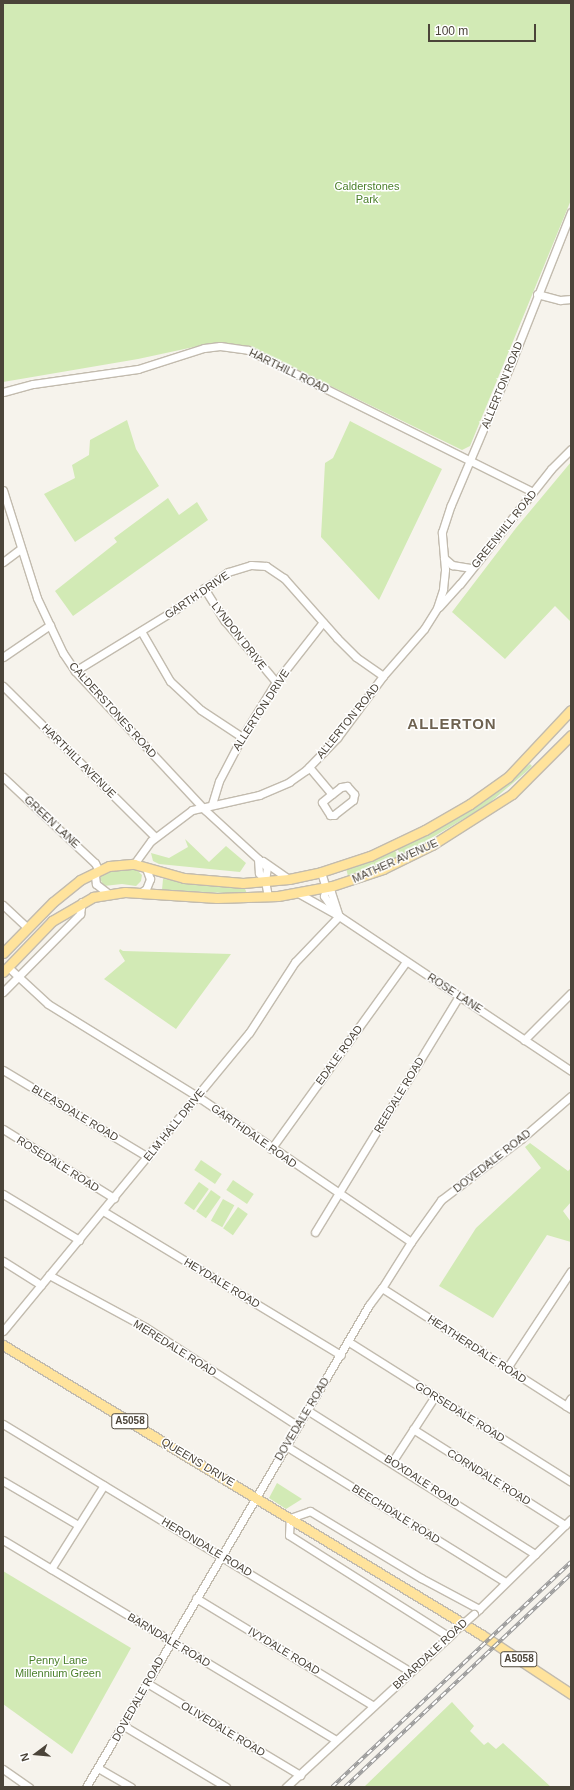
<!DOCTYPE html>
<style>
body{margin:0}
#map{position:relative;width:574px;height:1790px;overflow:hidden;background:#f6f3ec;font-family:Helvetica,sans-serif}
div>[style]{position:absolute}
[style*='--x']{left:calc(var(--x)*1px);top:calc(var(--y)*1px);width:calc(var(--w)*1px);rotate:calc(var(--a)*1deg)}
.green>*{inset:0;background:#d2eab5;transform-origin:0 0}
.roads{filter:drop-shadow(1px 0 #c2bbae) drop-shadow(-1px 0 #c2bbae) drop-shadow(0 1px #c2bbae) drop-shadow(0 -1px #c2bbae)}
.minor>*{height:7px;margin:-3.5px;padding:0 3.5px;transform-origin:3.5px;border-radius:3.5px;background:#fff}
.major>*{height:9px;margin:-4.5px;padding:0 4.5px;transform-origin:4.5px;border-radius:4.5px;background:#ffe39c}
.rail>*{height:3.5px;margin-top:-1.75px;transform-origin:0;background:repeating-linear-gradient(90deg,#fff 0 6px,#9a9a9a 0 12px);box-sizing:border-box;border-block:1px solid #9a9a9a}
.bridges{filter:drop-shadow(1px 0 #c2bbae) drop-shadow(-1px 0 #c2bbae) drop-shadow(0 1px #c2bbae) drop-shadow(0 -1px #c2bbae)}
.minor-bridge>*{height:7px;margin:-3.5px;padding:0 3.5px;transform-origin:3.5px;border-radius:3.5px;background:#fff}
span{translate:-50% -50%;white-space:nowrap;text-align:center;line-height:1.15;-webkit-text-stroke:3px #fff;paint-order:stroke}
.shield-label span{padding:1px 3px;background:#fff;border:1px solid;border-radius:3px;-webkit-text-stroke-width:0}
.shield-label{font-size:10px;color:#4b4439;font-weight:700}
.park-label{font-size:11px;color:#4a7f2a}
.street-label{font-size:11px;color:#4b4439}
.district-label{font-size:15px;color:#6e6250;font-weight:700;letter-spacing:1px}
.frame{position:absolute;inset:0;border:4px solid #4b4439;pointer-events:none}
.north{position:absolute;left:16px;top:1734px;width:40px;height:40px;-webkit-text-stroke:3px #fff;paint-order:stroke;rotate:254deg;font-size:11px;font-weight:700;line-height:16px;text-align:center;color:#4b4439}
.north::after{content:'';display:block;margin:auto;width:14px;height:18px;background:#4b4439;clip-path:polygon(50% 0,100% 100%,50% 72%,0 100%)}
.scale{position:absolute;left:428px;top:24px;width:108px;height:18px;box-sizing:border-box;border:2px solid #4b4439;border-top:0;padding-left:5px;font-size:12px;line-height:14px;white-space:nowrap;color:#4b4439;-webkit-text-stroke:3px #fff;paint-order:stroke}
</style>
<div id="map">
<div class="green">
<i style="clip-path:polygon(3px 3px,571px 3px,571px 200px,470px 446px,462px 450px,251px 347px,203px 345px,138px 359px,3px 382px)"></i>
<i style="clip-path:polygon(127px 420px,136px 449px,159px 486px,75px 542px,44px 494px,75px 478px,72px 465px,89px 455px,90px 440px)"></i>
<i style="clip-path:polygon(350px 421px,442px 469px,379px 600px,321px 537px,325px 463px,333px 458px)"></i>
<i style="clip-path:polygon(571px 462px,571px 622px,555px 606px,505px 659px,452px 612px,516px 528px)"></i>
<i style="clip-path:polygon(168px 498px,179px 515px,197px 502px,208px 520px,73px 616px,55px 591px,117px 542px,114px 538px)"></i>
<i style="clip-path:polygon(530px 764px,532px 766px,526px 772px,487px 805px,401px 856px,397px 848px,467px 809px,484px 802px)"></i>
<i style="clip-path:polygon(185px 839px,209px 862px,226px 846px,246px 863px,240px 872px,159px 864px,153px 861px,151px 853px,169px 858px,188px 847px)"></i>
<i style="clip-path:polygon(394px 848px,398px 857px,348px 876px,346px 868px)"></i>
<i style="clip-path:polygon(115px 869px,137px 870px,142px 875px,141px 881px,136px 886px,122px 884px,104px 886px,100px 879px,102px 874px)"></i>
<i style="clip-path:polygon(163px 879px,244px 886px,247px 894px,162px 890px)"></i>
<i style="clip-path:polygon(120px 949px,123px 951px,231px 954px,176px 1029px,104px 979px,125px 961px,119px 951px)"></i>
<i style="clip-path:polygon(530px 1143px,568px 1171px,571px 1168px,571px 1202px,563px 1211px,571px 1222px,571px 1242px,547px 1235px,493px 1318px,439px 1286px,476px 1228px,541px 1168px,525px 1147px)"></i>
<i style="left:201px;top:1160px;width:25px;height:12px;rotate:34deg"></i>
<i style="left:233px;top:1180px;width:25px;height:12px;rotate:34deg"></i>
<i style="left:199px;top:1182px;width:12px;height:26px;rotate:35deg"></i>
<i style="left:211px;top:1190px;width:12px;height:26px;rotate:35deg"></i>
<i style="left:223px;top:1199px;width:13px;height:25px;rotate:29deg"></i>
<i style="left:238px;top:1207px;width:12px;height:26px;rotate:35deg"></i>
<i style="clip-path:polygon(277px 1483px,302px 1499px,286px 1509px,269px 1498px)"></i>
<i style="clip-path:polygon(3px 1571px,131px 1648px,72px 1754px,3px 1704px)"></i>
<i style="clip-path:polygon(452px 1702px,474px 1726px,470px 1731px,484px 1745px,488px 1742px,496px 1749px,503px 1743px,551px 1787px,364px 1787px)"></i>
</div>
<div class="roads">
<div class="minor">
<i style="--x:537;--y:294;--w:24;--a:15"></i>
<i style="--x:560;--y:300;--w:11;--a:-5"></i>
<i style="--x:3;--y:392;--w:31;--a:-15"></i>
<i style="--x:33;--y:384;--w:106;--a:-8.1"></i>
<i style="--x:138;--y:369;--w:69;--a:-17.7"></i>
<i style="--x:204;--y:348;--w:16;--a:-7"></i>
<i style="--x:220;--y:346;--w:28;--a:8"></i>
<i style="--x:248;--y:350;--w:318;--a:26.5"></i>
<i style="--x:3;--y:490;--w:113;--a:72.5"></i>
<i style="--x:37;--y:598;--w:61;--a:64.7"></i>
<i style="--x:63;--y:653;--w:22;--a:56"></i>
<i style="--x:75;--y:671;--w:190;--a:46.9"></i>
<i style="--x:205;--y:810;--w:84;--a:42.6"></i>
<i style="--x:267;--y:867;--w:14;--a:98"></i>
<i style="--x:444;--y:558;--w:11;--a:41"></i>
<i style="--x:452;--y:565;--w:20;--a:9"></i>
<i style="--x:3;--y:562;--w:21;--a:-37"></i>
<i style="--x:204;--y:588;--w:39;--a:58"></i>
<i style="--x:225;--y:621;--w:80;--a:50.1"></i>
<i style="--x:439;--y:607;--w:31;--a:-48"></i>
<i style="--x:460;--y:584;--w:147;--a:-51.6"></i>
<i style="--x:551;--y:469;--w:28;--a:-45"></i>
<i style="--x:141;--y:631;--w:58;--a:59.9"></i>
<i style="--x:170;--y:681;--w:42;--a:43.1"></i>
<i style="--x:201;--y:710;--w:49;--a:33.4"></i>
<i style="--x:3;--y:657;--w:57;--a:-34.2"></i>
<i style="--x:75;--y:671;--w:119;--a:-31.5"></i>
<i style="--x:176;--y:609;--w:64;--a:-35.4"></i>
<i style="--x:228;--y:572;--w:24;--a:-17"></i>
<i style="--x:251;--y:565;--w:15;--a:4"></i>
<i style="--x:266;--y:566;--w:22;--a:34"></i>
<i style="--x:284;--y:578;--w:80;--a:48.5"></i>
<i style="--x:337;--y:638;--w:27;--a:45"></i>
<i style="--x:356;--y:657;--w:33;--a:35"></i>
<i style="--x:3;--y:686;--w:214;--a:44.8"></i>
<i style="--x:309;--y:767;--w:35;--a:50"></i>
<i style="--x:332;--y:794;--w:11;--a:-38"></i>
<i style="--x:341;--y:787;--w:6;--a:-9"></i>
<i style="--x:347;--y:786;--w:11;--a:49"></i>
<i style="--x:354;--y:794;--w:6;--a:99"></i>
<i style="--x:353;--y:800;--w:24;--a:142"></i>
<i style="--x:334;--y:815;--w:4;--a:180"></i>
<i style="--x:330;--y:815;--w:15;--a:-122"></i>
<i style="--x:322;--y:802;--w:13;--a:-39"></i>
<i style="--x:3;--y:777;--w:126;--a:43.1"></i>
<i style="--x:95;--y:863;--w:7;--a:63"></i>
<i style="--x:98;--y:869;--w:8;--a:113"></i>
<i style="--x:95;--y:876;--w:8;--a:83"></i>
<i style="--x:96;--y:884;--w:16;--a:38"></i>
<i style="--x:212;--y:804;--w:24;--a:-73"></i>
<i style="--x:219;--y:781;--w:50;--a:-62.4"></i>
<i style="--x:242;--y:737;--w:65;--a:-58.3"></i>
<i style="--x:276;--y:682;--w:76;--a:-51.9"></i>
<i style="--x:258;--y:859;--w:14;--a:86"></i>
<i style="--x:259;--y:873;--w:10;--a:53"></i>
<i style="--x:265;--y:881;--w:16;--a:79"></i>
<i style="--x:263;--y:861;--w:32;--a:35"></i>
<i style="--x:134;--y:864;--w:29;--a:-54"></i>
<i style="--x:151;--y:841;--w:51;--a:-37.1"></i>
<i style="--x:192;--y:810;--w:69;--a:-12.6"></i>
<i style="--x:259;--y:795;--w:33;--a:-23"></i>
<i style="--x:289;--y:782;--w:21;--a:-35"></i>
<i style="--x:306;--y:770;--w:45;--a:-45.9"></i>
<i style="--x:337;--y:738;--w:77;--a:-53.4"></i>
<i style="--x:383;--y:676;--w:62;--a:-48.9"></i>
<i style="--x:424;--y:629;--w:25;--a:-58"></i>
<i style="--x:437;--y:608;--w:20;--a:-72"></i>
<i style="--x:443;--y:589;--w:20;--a:-84"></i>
<i style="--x:445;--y:569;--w:37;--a:-95"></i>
<i style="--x:442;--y:532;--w:28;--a:-72"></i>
<i style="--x:451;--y:505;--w:156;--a:-67"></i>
<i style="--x:512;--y:361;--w:160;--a:-68.4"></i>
<i style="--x:321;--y:872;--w:17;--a:73"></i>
<i style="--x:326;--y:888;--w:8;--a:104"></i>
<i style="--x:324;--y:896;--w:21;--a:55"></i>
<i style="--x:326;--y:888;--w:6;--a:39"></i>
<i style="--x:331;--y:892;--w:23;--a:72"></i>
<i style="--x:140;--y:893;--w:7;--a:-34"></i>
<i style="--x:146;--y:889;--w:11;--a:-68"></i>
<i style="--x:150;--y:879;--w:12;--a:-110"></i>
<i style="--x:298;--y:893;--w:47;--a:29.3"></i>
<i style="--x:339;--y:916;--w:279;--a:33.7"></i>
<i style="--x:3;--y:905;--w:34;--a:43"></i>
<i style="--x:8;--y:967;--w:54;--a:42.8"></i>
<i style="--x:48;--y:1004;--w:175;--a:31.7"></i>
<i style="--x:197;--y:1096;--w:259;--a:34.3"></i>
<i style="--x:3;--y:992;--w:110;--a:-45.4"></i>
<i style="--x:80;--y:914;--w:12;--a:-81"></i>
<i style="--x:524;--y:1040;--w:66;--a:-45"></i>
<i style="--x:3;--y:1070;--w:169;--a:31"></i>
<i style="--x:3;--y:1129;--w:131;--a:31.9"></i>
<i style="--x:271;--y:1149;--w:231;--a:-54.2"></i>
<i style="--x:3;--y:1194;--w:89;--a:31.2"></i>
<i style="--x:103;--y:1211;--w:278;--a:31.2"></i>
<i style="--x:315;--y:1232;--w:276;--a:-58.6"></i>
<i style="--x:3;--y:1261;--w:45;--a:32.3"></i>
<i style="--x:49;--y:1275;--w:109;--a:28.4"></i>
<i style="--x:145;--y:1327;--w:182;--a:32.9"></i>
<i style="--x:382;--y:1288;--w:224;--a:32.6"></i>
<i style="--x:3;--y:1331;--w:386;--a:-50.5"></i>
<i style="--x:249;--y:1033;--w:85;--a:-57.1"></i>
<i style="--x:295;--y:962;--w:64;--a:-46.3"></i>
<i style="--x:349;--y:1342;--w:262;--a:32.2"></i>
<i style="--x:507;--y:1368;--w:116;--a:-56.6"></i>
<i style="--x:566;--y:1406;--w:9;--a:-58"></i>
<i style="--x:307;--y:1410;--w:270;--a:32.3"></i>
<i style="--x:3;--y:1424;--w:476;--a:31.3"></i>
<i style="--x:413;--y:1429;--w:180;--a:32.3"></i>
<i style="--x:286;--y:1446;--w:258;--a:31.8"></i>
<i style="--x:392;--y:1462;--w:79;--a:-56.9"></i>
<i style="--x:3;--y:1481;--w:87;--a:30.4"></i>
<i style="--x:3;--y:1540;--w:388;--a:31"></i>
<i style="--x:51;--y:1569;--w:99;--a:-57.8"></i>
<i style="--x:196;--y:1598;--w:206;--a:31.3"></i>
<i style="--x:476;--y:1612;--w:133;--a:-44.4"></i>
<i style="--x:448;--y:1636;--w:188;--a:-147.6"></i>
<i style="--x:289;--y:1535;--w:17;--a:-87"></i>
<i style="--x:290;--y:1518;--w:21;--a:-19"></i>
<i style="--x:310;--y:1511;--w:130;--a:31.1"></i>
<i style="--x:421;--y:1578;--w:66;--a:28.1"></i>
<i style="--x:147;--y:1683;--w:179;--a:31"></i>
<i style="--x:124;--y:1726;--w:119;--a:30.9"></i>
<i style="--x:98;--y:1768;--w:38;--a:30"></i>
<i style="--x:3;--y:1769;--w:32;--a:35"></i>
<i style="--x:86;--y:1787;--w:559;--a:-59.58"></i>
<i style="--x:369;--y:1305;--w:21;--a:-53"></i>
<i style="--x:382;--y:1288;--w:54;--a:-57.8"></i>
<i style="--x:411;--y:1242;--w:52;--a:-54.5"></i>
<i style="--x:441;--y:1200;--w:101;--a:-37.3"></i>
<i style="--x:521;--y:1139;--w:66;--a:-40.7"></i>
<i style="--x:286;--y:1787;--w:226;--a:-42.7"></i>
</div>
<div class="major">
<i style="--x:3;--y:953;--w:71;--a:-45.6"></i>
<i style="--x:53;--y:902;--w:35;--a:-39"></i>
<i style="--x:80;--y:880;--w:32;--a:-26"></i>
<i style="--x:109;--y:866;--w:25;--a:-5"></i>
<i style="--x:134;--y:864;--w:52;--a:15.6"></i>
<i style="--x:184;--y:878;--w:59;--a:4.8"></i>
<i style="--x:243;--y:883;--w:46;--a:-5"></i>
<i style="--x:289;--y:879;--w:33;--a:-12"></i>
<i style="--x:321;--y:872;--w:52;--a:-18.1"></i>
<i style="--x:370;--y:856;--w:61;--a:-25.3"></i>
<i style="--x:425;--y:830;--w:52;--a:-30"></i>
<i style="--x:470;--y:804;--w:47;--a:-35.4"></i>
<i style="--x:508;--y:777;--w:92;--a:-46.8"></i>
<i style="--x:3;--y:972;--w:71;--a:-46.1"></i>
<i style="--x:52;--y:921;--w:48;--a:-30.3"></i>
<i style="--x:93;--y:897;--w:32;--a:-9"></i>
<i style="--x:125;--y:892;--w:92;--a:3.7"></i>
<i style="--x:217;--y:898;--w:61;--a:-1.9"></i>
<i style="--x:278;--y:896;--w:55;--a:-10.5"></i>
<i style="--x:332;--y:886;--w:54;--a:-18.4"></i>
<i style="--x:383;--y:869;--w:55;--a:-26.1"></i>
<i style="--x:432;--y:845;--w:95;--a:-32.5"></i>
<i style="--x:512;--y:794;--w:83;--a:-45"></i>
<i style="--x:3;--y:1345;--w:560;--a:31.19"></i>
<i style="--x:482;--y:1635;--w:107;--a:33.5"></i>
</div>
</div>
<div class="rail">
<i style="--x:332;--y:1787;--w:328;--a:-43.3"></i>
<i style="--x:345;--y:1787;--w:311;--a:-43.3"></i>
</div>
<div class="bridges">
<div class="minor-bridge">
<i style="--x:452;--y:1633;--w:29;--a:-41"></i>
</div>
</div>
<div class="shield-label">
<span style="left:130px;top:1421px">A5058</span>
<span style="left:519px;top:1659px">A5058</span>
</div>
<div class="park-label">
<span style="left:367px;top:193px">Calderstones<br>Park</span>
<span style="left:58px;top:1667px">Penny Lane<br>Millennium Green</span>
</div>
<div class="street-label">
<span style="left:289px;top:371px;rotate:26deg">HARTHILL ROAD</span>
<span style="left:502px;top:385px;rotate:-68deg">ALLERTON ROAD</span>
<span style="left:504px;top:529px;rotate:-51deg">GREENHILL ROAD</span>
<span style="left:197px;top:595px;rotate:-34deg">GARTH DRIVE</span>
<span style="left:239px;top:636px;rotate:52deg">LYNDON DRIVE</span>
<span style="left:113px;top:710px;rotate:48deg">CALDERSTONES ROAD</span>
<span style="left:261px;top:710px;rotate:-57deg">ALLERTON DRIVE</span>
<span style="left:348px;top:721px;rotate:-51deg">ALLERTON ROAD</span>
<span style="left:79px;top:761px;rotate:45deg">HARTHILL AVENUE</span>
<span style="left:52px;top:822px;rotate:43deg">GREEN LANE</span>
<span style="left:395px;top:861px;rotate:-24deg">MATHER AVENUE</span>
<span style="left:455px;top:993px;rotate:33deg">ROSE LANE</span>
<span style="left:339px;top:1055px;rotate:-54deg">EDALE ROAD</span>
<span style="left:399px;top:1095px;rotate:-59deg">REEDALE ROAD</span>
<span style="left:75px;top:1113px;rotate:31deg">BLEASDALE ROAD</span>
<span style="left:174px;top:1125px;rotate:-51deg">ELM HALL DRIVE</span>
<span style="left:254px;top:1136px;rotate:35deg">GARTHDALE ROAD</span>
<span style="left:492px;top:1161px;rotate:-38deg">DOVEDALE ROAD</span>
<span style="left:58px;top:1164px;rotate:32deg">ROSEDALE ROAD</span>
<span style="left:222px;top:1283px;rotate:31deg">HEYDALE ROAD</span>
<span style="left:175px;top:1348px;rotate:32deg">MEREDALE ROAD</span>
<span style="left:477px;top:1349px;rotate:33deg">HEATHERDALE ROAD</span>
<span style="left:460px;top:1412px;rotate:32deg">GORSEDALE ROAD</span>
<span style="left:302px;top:1419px;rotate:-59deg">DOVEDALE ROAD</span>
<span style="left:198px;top:1462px;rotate:31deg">QUEENS DRIVE</span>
<span style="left:489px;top:1477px;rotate:32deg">CORNDALE ROAD</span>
<span style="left:422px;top:1481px;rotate:33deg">BOXDALE ROAD</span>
<span style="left:396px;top:1514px;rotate:32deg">BEECHDALE ROAD</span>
<span style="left:207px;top:1547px;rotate:31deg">HERONDALE ROAD</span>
<span style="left:169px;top:1640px;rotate:31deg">BARNDALE ROAD</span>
<span style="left:284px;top:1651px;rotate:31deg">IVYDALE ROAD</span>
<span style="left:430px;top:1654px;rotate:-43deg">BRIARDALE ROAD</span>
<span style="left:138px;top:1699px;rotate:-61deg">DOVEDALE ROAD</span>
<span style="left:223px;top:1729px;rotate:31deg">OLIVEDALE ROAD</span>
</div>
<div class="district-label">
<span style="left:452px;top:724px">ALLERTON</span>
</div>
<div class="frame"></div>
<div class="north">N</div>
<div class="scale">100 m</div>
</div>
